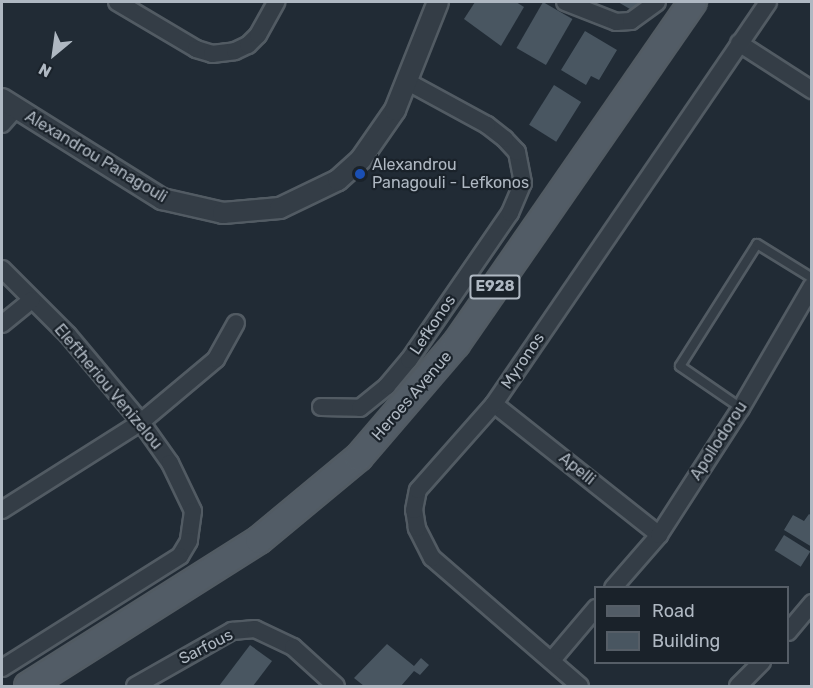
<!DOCTYPE html>
<style>
body{margin:0}
#map{position:relative;width:813px;height:688px;overflow:hidden;background:#212b35;font-family:Rubik,sans-serif}
div>[style]{position:absolute}
[style*='--x']{left:calc(var(--x)*1px);top:calc(var(--y)*1px);width:calc(var(--w)*1px);rotate:calc(var(--a)*1deg)}
.building>*{inset:0;background:#495661;transform-origin:0 0}
.roads{filter:drop-shadow(2px 0 #525b63) drop-shadow(-2px 0 #525b63) drop-shadow(0 2px #525b63) drop-shadow(0 -2px #525b63)}
.service>*{height:8px;margin:-4px;padding:0 4px;transform-origin:4px;border-radius:4px;background:#343d46}
.minor>*{height:16px;margin:-8px;padding:0 8px;transform-origin:8px;border-radius:8px;background:#343d46}
.tertiary>*{height:20px;margin:-10px;padding:0 10px;transform-origin:10px;border-radius:10px;background:#343d46}
.primary>*{height:26px;margin:-13px;padding:0 13px;transform-origin:13px;border-radius:13px;background:#525c66}
.dots>*{width:16px;height:16px;translate:-50% -50%;box-sizing:border-box;border:3px solid #1a222a;border-radius:50%}
span{translate:-50% -50%;white-space:nowrap;text-align:center;line-height:1.15;-webkit-text-stroke:4.5px #1a222a;paint-order:stroke}
.shield-label span{padding:2px 4px;background:#1a222a;border:2px solid;border-radius:4px;-webkit-text-stroke-width:0}
.shield-label{font-size:15px;color:#afb8c2;font-weight:700}
.street-label{font-size:16px;color:#afb8c2}
.poi-label{font-size:16px;color:#afb8c2}
.left{translate:0 -50%;text-align:left}
.frame{position:absolute;inset:0;border:3px solid #afb8c2;pointer-events:none}
.legend{position:absolute;left:594px;top:586px;width:195px;height:78px;box-sizing:border-box;background:#1a222a;border:2px solid #565e67;margin:0;padding:8px 10px;list-style:none;font-size:18px;color:#afb8c2}
.legend li{display:flex;align-items:center;gap:12px;height:30px}
.legend b{width:30px;border:2px solid #565e67}
.north{position:absolute;left:24px;top:24px;width:60px;height:60px;-webkit-text-stroke:4px #1a222a;paint-order:stroke;rotate:209deg;font-size:16px;font-weight:700;line-height:24px;text-align:center;color:#afb8c2}
.north::after{content:'';display:block;margin:auto;width:21px;height:27px;background:#afb8c2;clip-path:polygon(50% 0,100% 100%,50% 72%,0 100%)}
</style>
<div id="map">
<div class="building">
<i style="clip-path:polygon(475px 2px,516px 2px,524px 7px,501px 46px,464px 19px)"></i>
<i style="left:543px;top:2px;width:34px;height:53px;rotate:30deg"></i>
<i style="clip-path:polygon(618px 2px,641px 2px,635px 12px)"></i>
<i style="clip-path:polygon(585px 31px,617px 50px,599px 80px,591px 76px,586px 85px,561px 70px)"></i>
<i style="left:554px;top:85px;width:32px;height:47px;rotate:32deg"></i>
<i style="clip-path:polygon(809px 514px,812px 516px,812px 547px,784px 530px,793px 515px,804px 521px)"></i>
<i style="left:784px;top:535px;width:31px;height:18px;rotate:32deg"></i>
<i style="clip-path:polygon(387px 644px,414px 666px,421px 658px,429px 665px,420px 675px,414px 671px,401px 686px,364px 686px,354px 678px)"></i>
<i style="clip-path:polygon(250px 645px,272px 661px,253px 686px,219px 686px)"></i>
</div>
<div class="roads">
<div class="service">
<i style="--x:741;--y:408;--w:74;--a:-145.5"></i>
<i style="--x:680;--y:366;--w:144;--a:-57.7"></i>
<i style="--x:757;--y:244;--w:65;--a:31.7"></i>
</div>
<div class="minor">
<i style="--x:117;--y:2;--w:92;--a:30.7"></i>
<i style="--x:196;--y:49;--w:17;--a:17"></i>
<i style="--x:212;--y:54;--w:23;--a:-7"></i>
<i style="--x:235;--y:51;--w:14;--a:-25"></i>
<i style="--x:248;--y:45;--w:14;--a:-45"></i>
<i style="--x:258;--y:35;--w:38;--a:-61"></i>
<i style="--x:565;--y:2;--w:55;--a:21.4"></i>
<i style="--x:616;--y:22;--w:15;--a:-4"></i>
<i style="--x:631;--y:21;--w:32;--a:-36"></i>
<i style="--x:739;--y:43;--w:87;--a:32.8"></i>
<i style="--x:2;--y:124;--w:20;--a:-49"></i>
<i style="--x:2;--y:269;--w:93;--a:45"></i>
<i style="--x:68;--y:335;--w:114;--a:50"></i>
<i style="--x:141;--y:422;--w:50;--a:54.7"></i>
<i style="--x:170;--y:463;--w:53;--a:64.4"></i>
<i style="--x:193;--y:511;--w:30;--a:98"></i>
<i style="--x:189;--y:541;--w:17;--a:121"></i>
<i style="--x:180;--y:556;--w:210;--a:147.8"></i>
<i style="--x:2;--y:324;--w:38;--a:-39"></i>
<i style="--x:494;--y:404;--w:211;--a:38.4"></i>
<i style="--x:321;--y:407;--w:39;--a:1"></i>
<i style="--x:360;--y:408;--w:35;--a:-39"></i>
<i style="--x:387;--y:386;--w:34;--a:-50"></i>
<i style="--x:409;--y:360;--w:178;--a:-55.5"></i>
<i style="--x:510;--y:213;--w:33;--a:-67"></i>
<i style="--x:523;--y:183;--w:32;--a:-101"></i>
<i style="--x:517;--y:152;--w:18;--a:-133"></i>
<i style="--x:505;--y:139;--w:23;--a:-142"></i>
<i style="--x:487;--y:125;--w:90;--a:-151.4"></i>
<i style="--x:2;--y:510;--w:165;--a:-32.3"></i>
<i style="--x:141;--y:422;--w:98;--a:-40"></i>
<i style="--x:216;--y:359;--w:41;--a:-60.9"></i>
<i style="--x:613;--y:588;--w:70;--a:-49"></i>
<i style="--x:659;--y:535;--w:151;--a:-57.2"></i>
<i style="--x:741;--y:408;--w:141;--a:-59.8"></i>
<i style="--x:788;--y:632;--w:38;--a:-50"></i>
<i style="--x:552;--y:660;--w:68;--a:-49.8"></i>
<i style="--x:135;--y:686;--w:112;--a:-29.6"></i>
<i style="--x:232;--y:631;--w:23;--a:-5"></i>
<i style="--x:255;--y:629;--w:42;--a:25.3"></i>
<i style="--x:293;--y:647;--w:58;--a:42.2"></i>
<i style="--x:580;--y:686;--w:196;--a:-139.1"></i>
<i style="--x:432;--y:558;--w:34;--a:-117"></i>
<i style="--x:417;--y:528;--w:18;--a:-99"></i>
<i style="--x:414;--y:510;--w:20;--a:-79"></i>
<i style="--x:418;--y:490;--w:115;--a:-48.5"></i>
<i style="--x:494;--y:404;--w:486;--a:-55.7"></i>
<i style="--x:738;--y:686;--w:34;--a:-45"></i>
</div>
<div class="tertiary">
<i style="--x:2;--y:99;--w:189;--a:32"></i>
<i style="--x:162;--y:199;--w:63;--a:12.9"></i>
<i style="--x:223;--y:213;--w:57;--a:-5"></i>
<i style="--x:280;--y:208;--w:64;--a:-25.8"></i>
<i style="--x:338;--y:180;--w:31;--a:-42"></i>
<i style="--x:361;--y:159;--w:60;--a:-55.2"></i>
<i style="--x:395;--y:110;--w:116;--a:-68.3"></i>
</div>
<div class="primary">
<i style="--x:28;--y:686;--w:273;--a:-32.3"></i>
<i style="--x:259;--y:540;--w:130;--a:-39.7"></i>
<i style="--x:359;--y:457;--w:149;--a:-49.4"></i>
<i style="--x:456;--y:344;--w:416;--a:-55.3"></i>
</div>
</div>
<div class="dots">
<i style="left:360px;top:174px;background:#1a4fb4"></i>
</div>
<div class="shield-label">
<span style="left:495px;top:287px">E928</span>
</div>
<div class="street-label">
<span style="left:96px;top:157px;rotate:31deg">Alexandrou Panagouli</span>
<span style="left:433px;top:325px;rotate:-56deg">Lefkonos</span>
<span style="left:523px;top:361px;rotate:-56deg">Myronos</span>
<span style="left:108px;top:387px;rotate:50deg">Eleftheriou Venizelou</span>
<span style="left:412px;top:396px;rotate:-49deg">Heroes Avenue</span>
<span style="left:719px;top:441px;rotate:-57deg">Apollodorou</span>
<span style="left:577px;top:469px;rotate:39deg">Apelli</span>
<span style="left:206px;top:647px;rotate:-27deg">Sarfous</span>
</div>
<div class="poi-label">
<span class="left" style="left:372px;top:174px">Alexandrou<br>Panagouli - Lefkonos</span>
</div>
<div class="frame"></div>
<ul class="legend">
<li><b style="height:8px;background:#525c66"></b>Road</li>
<li><b style="height:16px;background:#495661"></b>Building</li>
</ul>
<div class="north">N</div>
</div>
